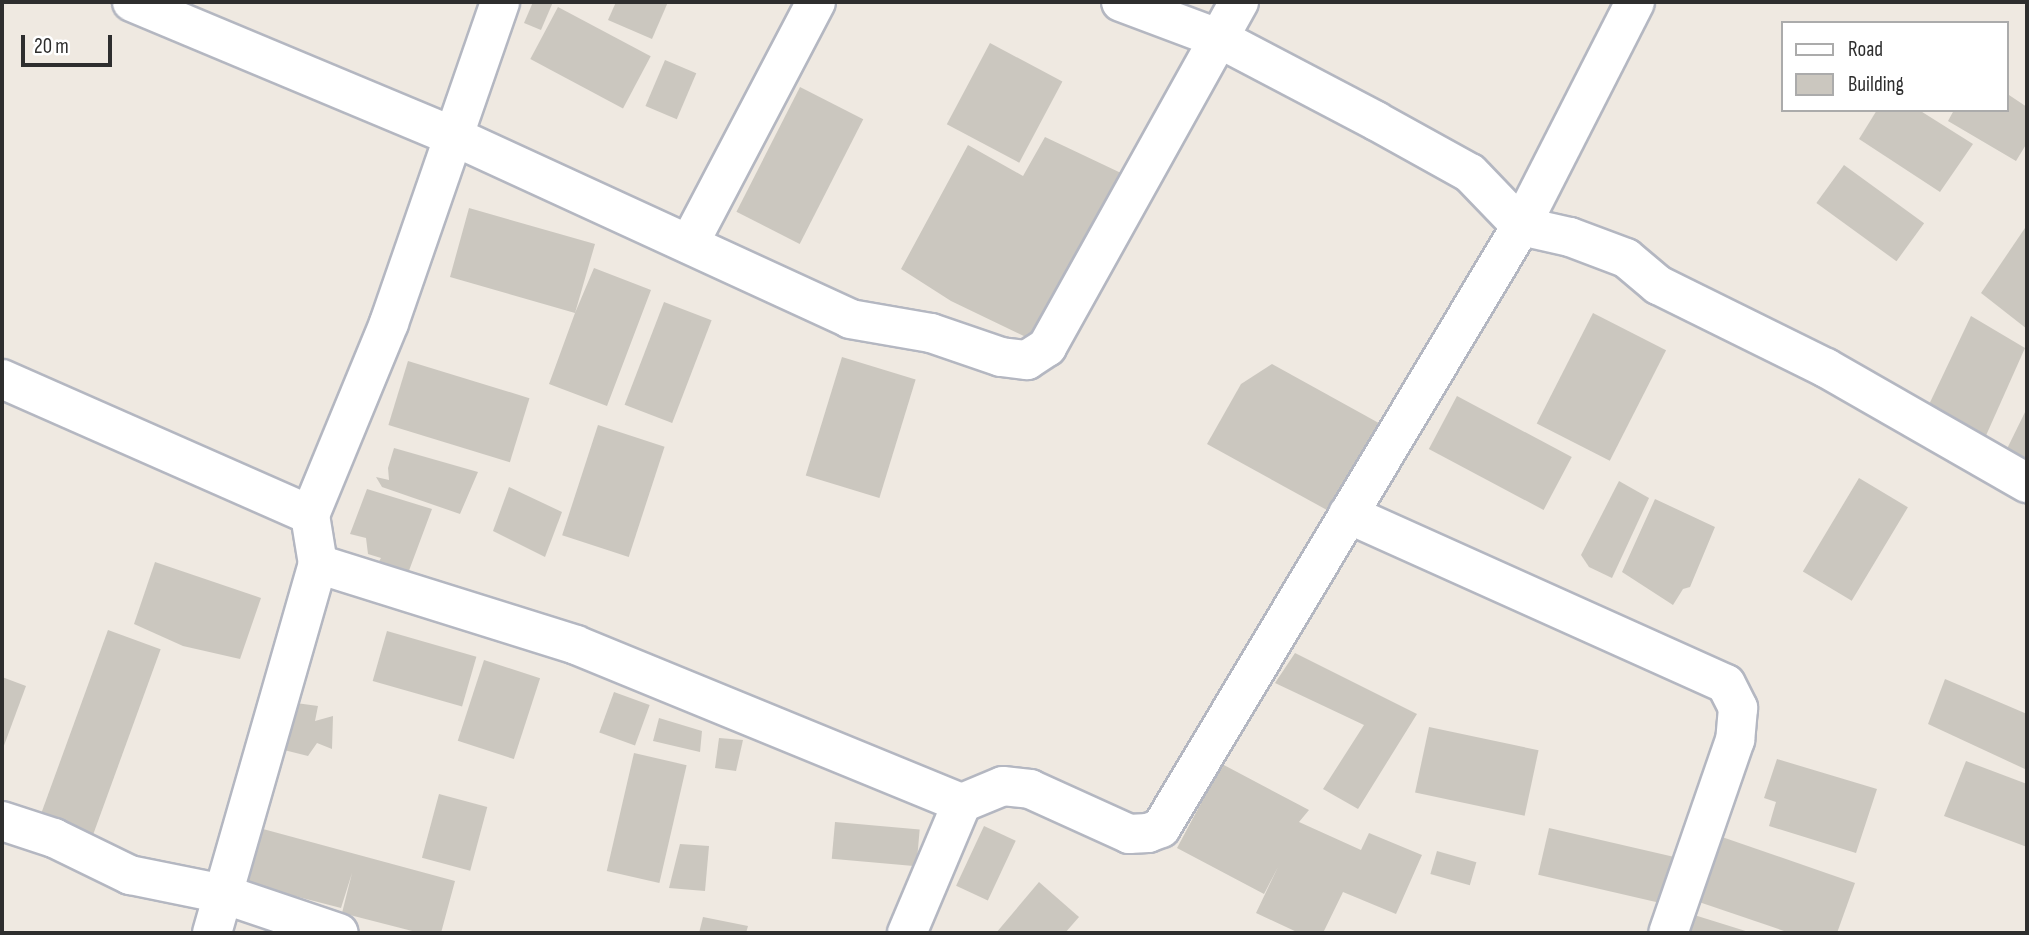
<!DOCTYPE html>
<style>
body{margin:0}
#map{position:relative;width:2029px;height:935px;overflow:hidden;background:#efe9e1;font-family:"Sofia Sans Condensed",sans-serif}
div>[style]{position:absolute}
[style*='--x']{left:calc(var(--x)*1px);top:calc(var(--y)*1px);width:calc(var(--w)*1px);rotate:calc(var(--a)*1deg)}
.building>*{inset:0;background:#cbc7bf;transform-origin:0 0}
.roads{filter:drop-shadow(2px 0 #b4b7c1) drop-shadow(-2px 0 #b4b7c1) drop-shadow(0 2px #b4b7c1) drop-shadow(0 -2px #b4b7c1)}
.minor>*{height:38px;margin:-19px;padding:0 19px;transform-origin:19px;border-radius:19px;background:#fff}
span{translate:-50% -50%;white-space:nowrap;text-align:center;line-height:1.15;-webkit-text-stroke:5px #fff;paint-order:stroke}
.frame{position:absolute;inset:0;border:4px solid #2e2e2e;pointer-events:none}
.legend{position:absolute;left:1781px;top:21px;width:228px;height:91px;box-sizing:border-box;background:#fff;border:2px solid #ababab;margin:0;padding:9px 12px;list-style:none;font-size:21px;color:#2e2e2e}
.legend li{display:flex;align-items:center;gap:14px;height:35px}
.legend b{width:35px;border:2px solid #ababab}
.scale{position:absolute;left:21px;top:35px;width:91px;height:32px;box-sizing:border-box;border:4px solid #2e2e2e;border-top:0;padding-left:9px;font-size:21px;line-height:24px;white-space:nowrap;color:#2e2e2e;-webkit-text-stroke:5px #fff;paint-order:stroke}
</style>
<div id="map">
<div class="building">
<i style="clip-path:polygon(533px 2px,553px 2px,541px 30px,524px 23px)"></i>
<i style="clip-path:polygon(616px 2px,668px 2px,652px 39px,608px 20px)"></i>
<i style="left:558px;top:7px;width:105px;height:59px;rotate:28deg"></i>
<i style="left:990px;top:43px;width:82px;height:92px;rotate:28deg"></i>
<i style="left:665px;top:60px;width:34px;height:50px;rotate:23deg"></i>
<i style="left:800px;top:87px;width:71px;height:140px;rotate:27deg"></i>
<i style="clip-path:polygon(2006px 93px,2027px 107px,2027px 143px,2016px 161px,1948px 121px,1954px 110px,2006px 110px)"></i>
<i style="clip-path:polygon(1877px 110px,1919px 110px,1973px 144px,1940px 192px,1859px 139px)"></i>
<i style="clip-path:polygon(1045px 137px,1121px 173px,1032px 340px,951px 301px,901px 269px,968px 145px,1023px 176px)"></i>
<i style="left:1844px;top:165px;width:99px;height:47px;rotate:36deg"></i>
<i style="clip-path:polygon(469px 208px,595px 244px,575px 313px,594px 268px,651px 290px,607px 406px,549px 384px,575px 313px,450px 277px)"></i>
<i style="clip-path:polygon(2027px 225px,2027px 329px,1981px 293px)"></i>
<i style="left:664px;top:302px;width:51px;height:110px;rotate:21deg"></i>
<i style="left:1593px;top:313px;width:82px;height:124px;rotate:27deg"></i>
<i style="clip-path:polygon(1971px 316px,2025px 348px,1980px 449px,1925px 413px)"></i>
<i style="left:842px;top:357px;width:77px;height:124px;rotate:17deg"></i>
<i style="left:408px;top:361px;width:127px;height:67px;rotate:17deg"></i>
<i style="clip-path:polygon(1272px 364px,1386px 427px,1336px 515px,1207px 444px,1241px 384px)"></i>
<i style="left:1457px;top:396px;width:130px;height:60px;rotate:28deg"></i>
<i style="clip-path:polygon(2027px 408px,2027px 465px,2004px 455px)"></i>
<i style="left:598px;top:425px;width:70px;height:116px;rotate:18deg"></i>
<i style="clip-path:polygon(394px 448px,478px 472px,460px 514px,382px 487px,376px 477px,389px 480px,388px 468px)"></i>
<i style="left:1859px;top:478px;width:57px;height:109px;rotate:31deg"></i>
<i style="clip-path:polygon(1619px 481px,1649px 498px,1612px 578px,1589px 567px,1581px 555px)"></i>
<i style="clip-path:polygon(509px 487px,562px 512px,545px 557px,493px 531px)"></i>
<i style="clip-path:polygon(367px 489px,432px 509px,404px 584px,375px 568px,381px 558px,368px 554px,366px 538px,350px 534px)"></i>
<i style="clip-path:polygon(1655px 499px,1715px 527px,1690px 587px,1683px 589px,1673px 605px,1622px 572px)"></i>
<i style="clip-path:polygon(155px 562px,261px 598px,240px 659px,183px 646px,134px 624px)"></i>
<i style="left:108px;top:630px;width:56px;height:197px;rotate:20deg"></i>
<i style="left:387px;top:631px;width:93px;height:52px;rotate:16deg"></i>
<i style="clip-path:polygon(1295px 653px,1417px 714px,1358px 809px,1323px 789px,1364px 725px,1275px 683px)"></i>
<i style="left:484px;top:660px;width:59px;height:85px;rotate:18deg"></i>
<i style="clip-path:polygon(2px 677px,26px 686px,2px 751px)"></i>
<i style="clip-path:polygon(1945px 679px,2027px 714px,2027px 770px,1928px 724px)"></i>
<i style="left:614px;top:692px;width:38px;height:43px;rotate:20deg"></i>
<i style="clip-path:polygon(296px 703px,318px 706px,315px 721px,333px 716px,332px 749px,317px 743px,308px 756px,280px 749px)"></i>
<i style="clip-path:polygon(659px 718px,702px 731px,700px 752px,653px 741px)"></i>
<i style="left:1429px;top:727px;width:112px;height:67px;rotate:12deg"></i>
<i style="clip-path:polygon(719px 738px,743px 740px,736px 771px,715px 768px)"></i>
<i style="left:634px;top:753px;width:54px;height:121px;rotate:13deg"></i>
<i style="clip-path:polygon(1777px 759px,1877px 789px,1856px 853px,1769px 826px,1776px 802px,1764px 798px)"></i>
<i style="clip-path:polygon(1966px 761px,2027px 784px,2027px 847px,1944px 816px)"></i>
<i style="clip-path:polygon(1222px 764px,1309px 810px,1299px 822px,1361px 850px,1369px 833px,1422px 855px,1396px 914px,1343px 892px,1323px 933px,1299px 933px,1256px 913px,1278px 867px,1264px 894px,1177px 848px)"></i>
<i style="left:439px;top:794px;width:50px;height:66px;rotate:15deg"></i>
<i style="left:835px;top:822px;width:85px;height:37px;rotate:5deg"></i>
<i style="left:984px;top:826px;width:35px;height:66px;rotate:25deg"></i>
<i style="left:1549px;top:828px;width:132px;height:48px;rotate:13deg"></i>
<i style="clip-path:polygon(263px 829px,455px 881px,441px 933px,420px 933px,342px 913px,352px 873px,341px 908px,248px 884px)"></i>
<i style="clip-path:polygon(1722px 837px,1855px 883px,1837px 933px,1790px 933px,1699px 902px)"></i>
<i style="clip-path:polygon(680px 844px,709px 846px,705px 891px,669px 888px)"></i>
<i style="left:1437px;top:851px;width:41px;height:24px;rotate:16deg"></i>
<i style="clip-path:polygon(1039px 882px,1079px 917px,1065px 933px,996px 933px)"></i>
<i style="clip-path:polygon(1691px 914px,1752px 933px,1685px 933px)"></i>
<i style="clip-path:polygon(703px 917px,748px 926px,746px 933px,699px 933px)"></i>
</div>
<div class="roads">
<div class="minor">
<i style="--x:132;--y:2;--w:348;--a:22.7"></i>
<i style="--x:453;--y:136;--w:437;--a:24.7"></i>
<i style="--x:850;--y:319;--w:82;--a:9.8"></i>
<i style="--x:931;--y:333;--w:74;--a:18.9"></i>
<i style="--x:1001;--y:357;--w:26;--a:7"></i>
<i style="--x:1027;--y:360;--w:24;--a:-33"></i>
<i style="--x:1047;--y:347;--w:395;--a:-60.9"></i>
<i style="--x:1121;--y:2;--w:106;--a:20.5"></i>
<i style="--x:1220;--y:39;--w:176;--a:27.7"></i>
<i style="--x:1376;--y:121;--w:107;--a:29"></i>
<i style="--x:1470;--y:173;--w:74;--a:46.1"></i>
<i style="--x:1521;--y:226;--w:50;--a:12.7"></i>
<i style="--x:1570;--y:237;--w:60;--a:20.6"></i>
<i style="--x:1626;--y:258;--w:42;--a:40.2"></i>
<i style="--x:1658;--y:285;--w:187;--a:26.3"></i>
<i style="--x:1826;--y:368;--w:232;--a:29.8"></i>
<i style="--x:689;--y:244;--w:273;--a:-62.3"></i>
<i style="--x:2;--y:379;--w:337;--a:23.8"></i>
<i style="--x:1348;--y:514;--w:414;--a:24.2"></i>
<i style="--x:1726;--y:684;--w:27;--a:63"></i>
<i style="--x:1738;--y:708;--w:32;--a:95"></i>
<i style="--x:1735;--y:740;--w:204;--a:109.1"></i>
<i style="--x:318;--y:564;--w:270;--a:17.4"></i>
<i style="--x:576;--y:645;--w:417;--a:22.3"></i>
<i style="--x:962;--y:803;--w:44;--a:-22.5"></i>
<i style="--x:1003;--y:786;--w:27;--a:6"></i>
<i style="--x:1030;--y:789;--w:109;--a:24.4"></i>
<i style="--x:1129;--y:834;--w:19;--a:-3"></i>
<i style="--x:1148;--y:833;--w:14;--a:-21"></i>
<i style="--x:1161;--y:828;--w:701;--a:-59.12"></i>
<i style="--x:1521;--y:226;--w:251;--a:-63"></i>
<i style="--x:2;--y:821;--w:55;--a:18.1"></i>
<i style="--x:54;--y:838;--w:85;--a:26"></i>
<i style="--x:130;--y:875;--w:95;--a:11.5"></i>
<i style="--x:223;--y:894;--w:122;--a:18.6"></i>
<i style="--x:212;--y:933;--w:384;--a:-74"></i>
<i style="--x:318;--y:564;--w:50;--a:-99.3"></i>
<i style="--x:310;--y:515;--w:208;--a:-67.6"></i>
<i style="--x:389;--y:323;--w:340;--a:-70.9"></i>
<i style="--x:907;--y:933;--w:141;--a:-67.1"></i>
</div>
</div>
<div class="frame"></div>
<ul class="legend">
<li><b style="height:9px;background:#fff"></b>Road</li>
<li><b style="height:19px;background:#cbc7bf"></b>Building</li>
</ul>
<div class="scale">20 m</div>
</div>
